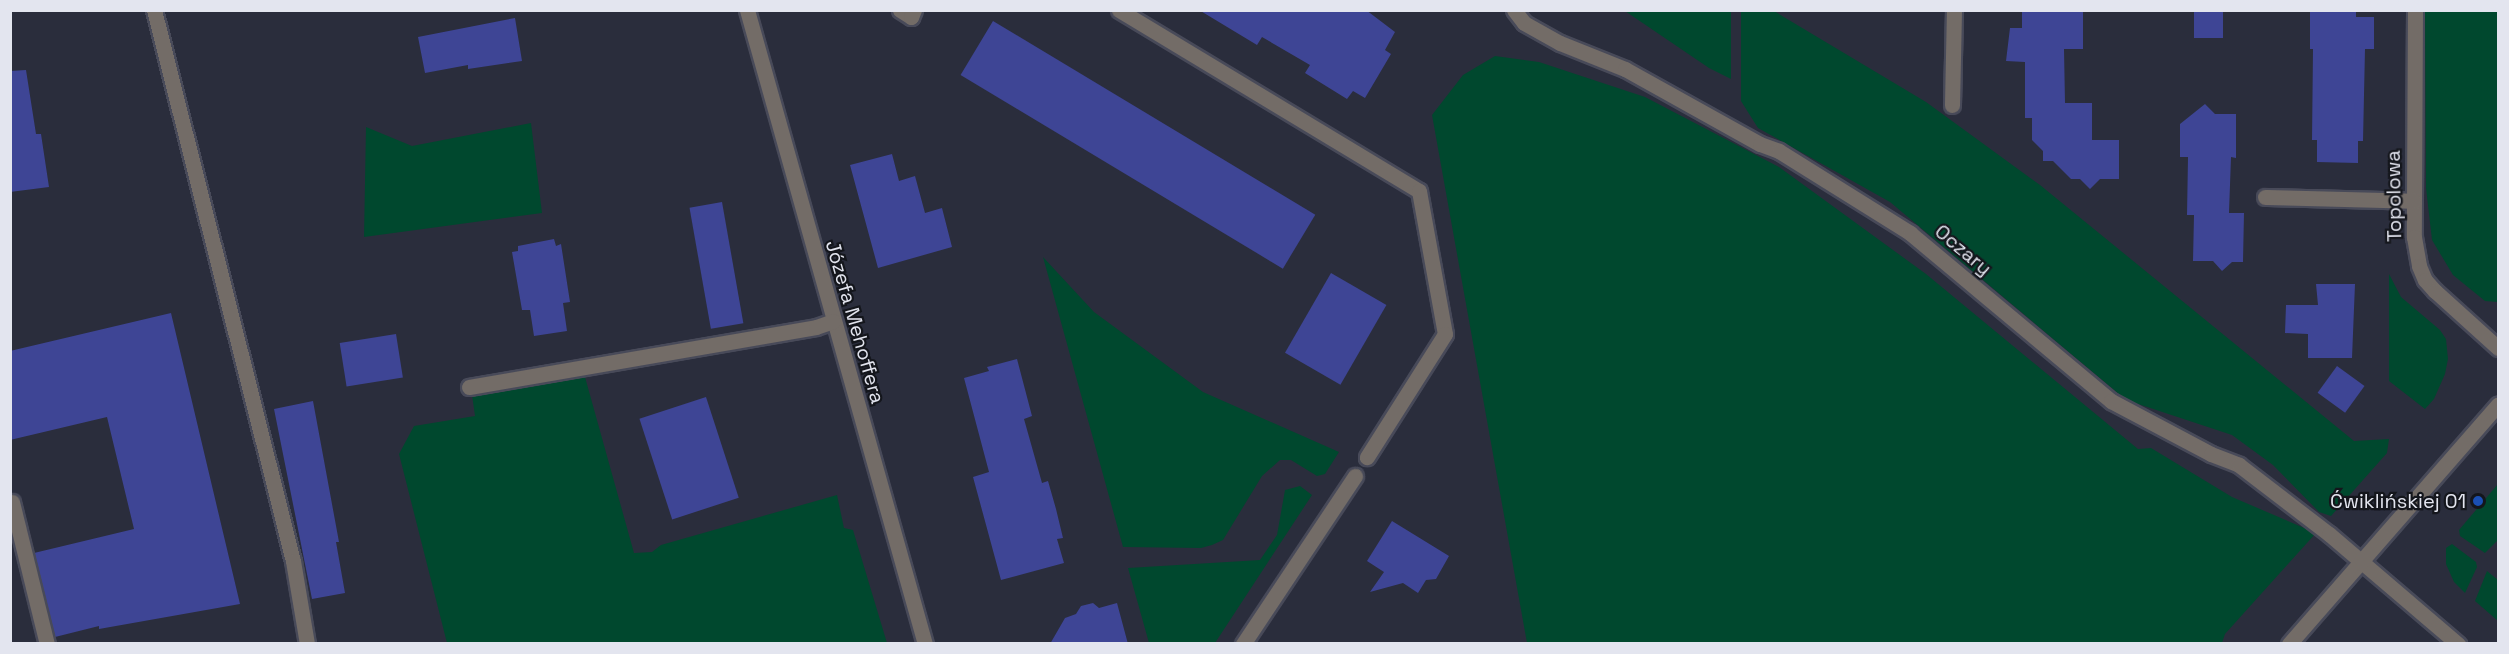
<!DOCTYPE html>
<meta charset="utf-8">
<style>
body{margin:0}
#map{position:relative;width:2509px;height:654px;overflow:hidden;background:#2a2d3c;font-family:"Space Grotesk",sans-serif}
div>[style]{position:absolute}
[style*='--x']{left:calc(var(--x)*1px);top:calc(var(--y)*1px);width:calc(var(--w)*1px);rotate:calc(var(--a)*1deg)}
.green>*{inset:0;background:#00482e}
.building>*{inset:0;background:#3e4595;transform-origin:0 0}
.roads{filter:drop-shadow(2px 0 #484a59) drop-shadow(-2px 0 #484a59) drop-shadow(0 2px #484a59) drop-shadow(0 -2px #484a59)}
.minor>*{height:15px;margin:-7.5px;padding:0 7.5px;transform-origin:7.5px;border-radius:7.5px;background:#736c67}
.dots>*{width:16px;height:16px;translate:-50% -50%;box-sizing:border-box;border:3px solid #14161c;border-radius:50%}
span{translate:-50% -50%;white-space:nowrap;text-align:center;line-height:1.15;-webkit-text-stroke:4.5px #14161c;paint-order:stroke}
.street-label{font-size:20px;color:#e3e5ef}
.poi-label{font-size:20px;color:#e3e5ef}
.right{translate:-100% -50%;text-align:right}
.frame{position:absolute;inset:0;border:12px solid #e3e5ef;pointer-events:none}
</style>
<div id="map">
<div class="green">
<i style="clip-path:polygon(1625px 11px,1731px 11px,1731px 79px,1709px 68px)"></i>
<i style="clip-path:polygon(1741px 11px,1774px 11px,1926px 102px,2040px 185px,2354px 441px,2389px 439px,2387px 453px,2331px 516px,2319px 512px,2273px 465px,2232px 435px,2126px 400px,1890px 202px,1758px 128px,1741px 101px)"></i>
<i style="clip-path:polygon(2425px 11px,2498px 11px,2498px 302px,2485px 301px,2453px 275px,2432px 240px,2426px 188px)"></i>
<i style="clip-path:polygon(1495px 56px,1539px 62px,1645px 97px,1779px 167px,1926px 274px,2138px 449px,2151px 448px,2232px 497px,2316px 533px,2225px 634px,2222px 643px,1527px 643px,1432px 115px,1463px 75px)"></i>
<i style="clip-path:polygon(531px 123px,542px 213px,364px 237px,366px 127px,412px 146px)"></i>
<i style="clip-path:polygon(1043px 257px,1094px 312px,1203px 392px,1339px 452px,1325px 474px,1317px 476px,1291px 460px,1280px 460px,1262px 476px,1223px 540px,1212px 545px,1201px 548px,1123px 547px)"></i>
<i style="clip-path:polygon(2389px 274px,2401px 297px,2440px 330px,2446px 339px,2448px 359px,2445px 374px,2434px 399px,2425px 409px,2389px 381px)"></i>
<i style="clip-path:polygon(585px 377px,634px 553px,652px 552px,661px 545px,837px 495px,844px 528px,853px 530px,887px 643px,447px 643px,399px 454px,414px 426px,475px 416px,472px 395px)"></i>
<i style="clip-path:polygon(2498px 484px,2498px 540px,2485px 553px,2460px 536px,2459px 530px)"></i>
<i style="clip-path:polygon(1300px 486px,1312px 495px,1215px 643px,1149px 643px,1128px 568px,1260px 560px,1277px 535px,1285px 490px)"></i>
<i style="clip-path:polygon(2452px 544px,2476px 562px,2477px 567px,2465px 593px,2454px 582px,2446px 564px,2446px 548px)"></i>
<i style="clip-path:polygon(2487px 571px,2498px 580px,2498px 621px,2475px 601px)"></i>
</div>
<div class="building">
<i style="clip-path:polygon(1199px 10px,1366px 10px,1395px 32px,1385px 50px,1391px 54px,1365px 98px,1353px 91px,1347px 99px,1305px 73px,1310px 65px,1262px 37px,1257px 45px)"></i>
<i style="clip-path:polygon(2022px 10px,2083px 10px,2083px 49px,2064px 49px,2065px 103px,2092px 103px,2092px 140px,2119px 140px,2119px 179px,2100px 179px,2090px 189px,2080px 179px,2071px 179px,2053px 161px,2043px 161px,2043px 151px,2032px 140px,2032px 118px,2025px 118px,2025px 62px,2006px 61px,2010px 28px,2022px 28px)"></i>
<i style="left:2194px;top:10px;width:29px;height:28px"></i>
<i style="clip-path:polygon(2310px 10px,2356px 10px,2356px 17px,2374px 17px,2374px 49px,2365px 49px,2363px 141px,2358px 141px,2358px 163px,2317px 162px,2317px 140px,2312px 140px,2313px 49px,2310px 49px)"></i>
<i style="clip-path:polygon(515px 18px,522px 61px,468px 69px,468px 65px,425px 73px,418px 37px)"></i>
<i style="left:993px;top:21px;width:376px;height:63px;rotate:31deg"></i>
<i style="clip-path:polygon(26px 70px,36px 134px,41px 134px,49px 187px,10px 192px,10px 71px)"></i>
<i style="clip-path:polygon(2205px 104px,2215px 114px,2236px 114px,2236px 158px,2231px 157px,2229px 213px,2244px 213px,2243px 262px,2232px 262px,2222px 271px,2213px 261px,2193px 261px,2194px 215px,2187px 215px,2188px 157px,2180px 157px,2180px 124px)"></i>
<i style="clip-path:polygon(892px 154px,899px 181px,915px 176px,925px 213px,942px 208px,952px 247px,878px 268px,850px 165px)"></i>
<i style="left:722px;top:202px;width:123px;height:33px;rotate:80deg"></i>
<i style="clip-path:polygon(554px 239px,556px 246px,561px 244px,570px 302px,563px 303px,567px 331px,534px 336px,530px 310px,522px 310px,512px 252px,518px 251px,518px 246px)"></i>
<i style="left:1331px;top:273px;width:64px;height:92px;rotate:30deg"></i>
<i style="clip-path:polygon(2316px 284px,2355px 284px,2352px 358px,2308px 358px,2308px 334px,2285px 333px,2286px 305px,2318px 305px)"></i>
<i style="clip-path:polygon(171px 313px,240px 604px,99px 629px,99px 626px,55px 637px,34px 553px,134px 529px,107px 417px,10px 440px,10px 351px)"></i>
<i style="left:396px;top:334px;width:44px;height:57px;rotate:81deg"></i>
<i style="clip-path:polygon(1017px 359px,1032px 416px,1024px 419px,1042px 483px,1048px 481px,1056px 509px,1063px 538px,1057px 539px,1064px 563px,1001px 580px,973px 477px,989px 472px,964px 378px,989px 371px,987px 367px)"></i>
<i style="left:2337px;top:366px;width:34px;height:33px;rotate:36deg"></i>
<i style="left:706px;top:397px;width:106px;height:70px;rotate:72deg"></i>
<i style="clip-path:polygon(313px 401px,339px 542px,336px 542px,345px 593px,312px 599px,274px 409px)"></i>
<i style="clip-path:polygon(1392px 521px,1449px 556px,1436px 579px,1426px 580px,1418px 593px,1403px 583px,1370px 592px,1384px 572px,1367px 561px)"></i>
<i style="clip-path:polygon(1093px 603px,1099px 608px,1117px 603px,1128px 644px,1050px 644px,1065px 618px,1076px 614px,1081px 606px)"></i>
</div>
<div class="roads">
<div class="minor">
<i style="--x:154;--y:10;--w:568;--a:75.84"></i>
<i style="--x:293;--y:561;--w:84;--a:80.4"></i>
<i style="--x:747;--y:10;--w:659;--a:74.32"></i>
<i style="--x:900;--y:10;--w:13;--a:32"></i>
<i style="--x:911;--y:17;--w:8;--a:-67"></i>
<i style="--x:1119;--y:10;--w:350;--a:31.1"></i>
<i style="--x:1419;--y:191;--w:145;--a:79.7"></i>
<i style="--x:1445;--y:334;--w:146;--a:122.4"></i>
<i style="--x:1514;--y:10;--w:16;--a:52"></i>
<i style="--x:1524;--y:23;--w:41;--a:29.1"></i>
<i style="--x:1560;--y:43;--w:70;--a:21.8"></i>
<i style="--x:1625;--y:69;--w:154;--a:29.1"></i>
<i style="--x:1760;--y:144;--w:20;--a:20"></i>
<i style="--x:1779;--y:151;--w:155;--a:32"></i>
<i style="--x:1910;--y:233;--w:262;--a:39.9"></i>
<i style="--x:2111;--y:401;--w:113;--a:27.9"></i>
<i style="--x:2211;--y:454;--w:30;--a:21"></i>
<i style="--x:2239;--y:465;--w:113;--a:37.5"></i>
<i style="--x:2329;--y:534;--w:170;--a:40.5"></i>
<i style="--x:2415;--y:10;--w:227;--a:90.3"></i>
<i style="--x:2414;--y:237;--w:29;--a:80"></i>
<i style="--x:2419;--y:266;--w:15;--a:67"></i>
<i style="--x:2425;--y:280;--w:15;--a:48"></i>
<i style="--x:2435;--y:291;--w:85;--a:42.1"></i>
<i style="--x:1952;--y:105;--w:95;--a:-88.8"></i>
<i style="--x:2265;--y:197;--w:149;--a:1.5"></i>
<i style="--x:469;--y:387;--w:352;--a:-9.8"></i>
<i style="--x:816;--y:327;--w:18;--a:-19"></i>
<i style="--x:12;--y:502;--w:146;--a:76.2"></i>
<i style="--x:1243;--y:644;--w:202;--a:-56.3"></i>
<i style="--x:2289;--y:644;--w:318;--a:-48.9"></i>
</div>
</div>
<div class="dots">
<i style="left:2478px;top:501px;background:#1a4fb4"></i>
</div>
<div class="street-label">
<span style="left:2394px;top:196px;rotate:-91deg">Topolowa</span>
<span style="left:1963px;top:250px;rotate:40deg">Oczary</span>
<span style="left:855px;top:322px;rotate:74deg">Józefa Mehoffera</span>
</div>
<div class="poi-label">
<span class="right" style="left:2466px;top:501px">Ćwiklińskiej 01</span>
</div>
<div class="frame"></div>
</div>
